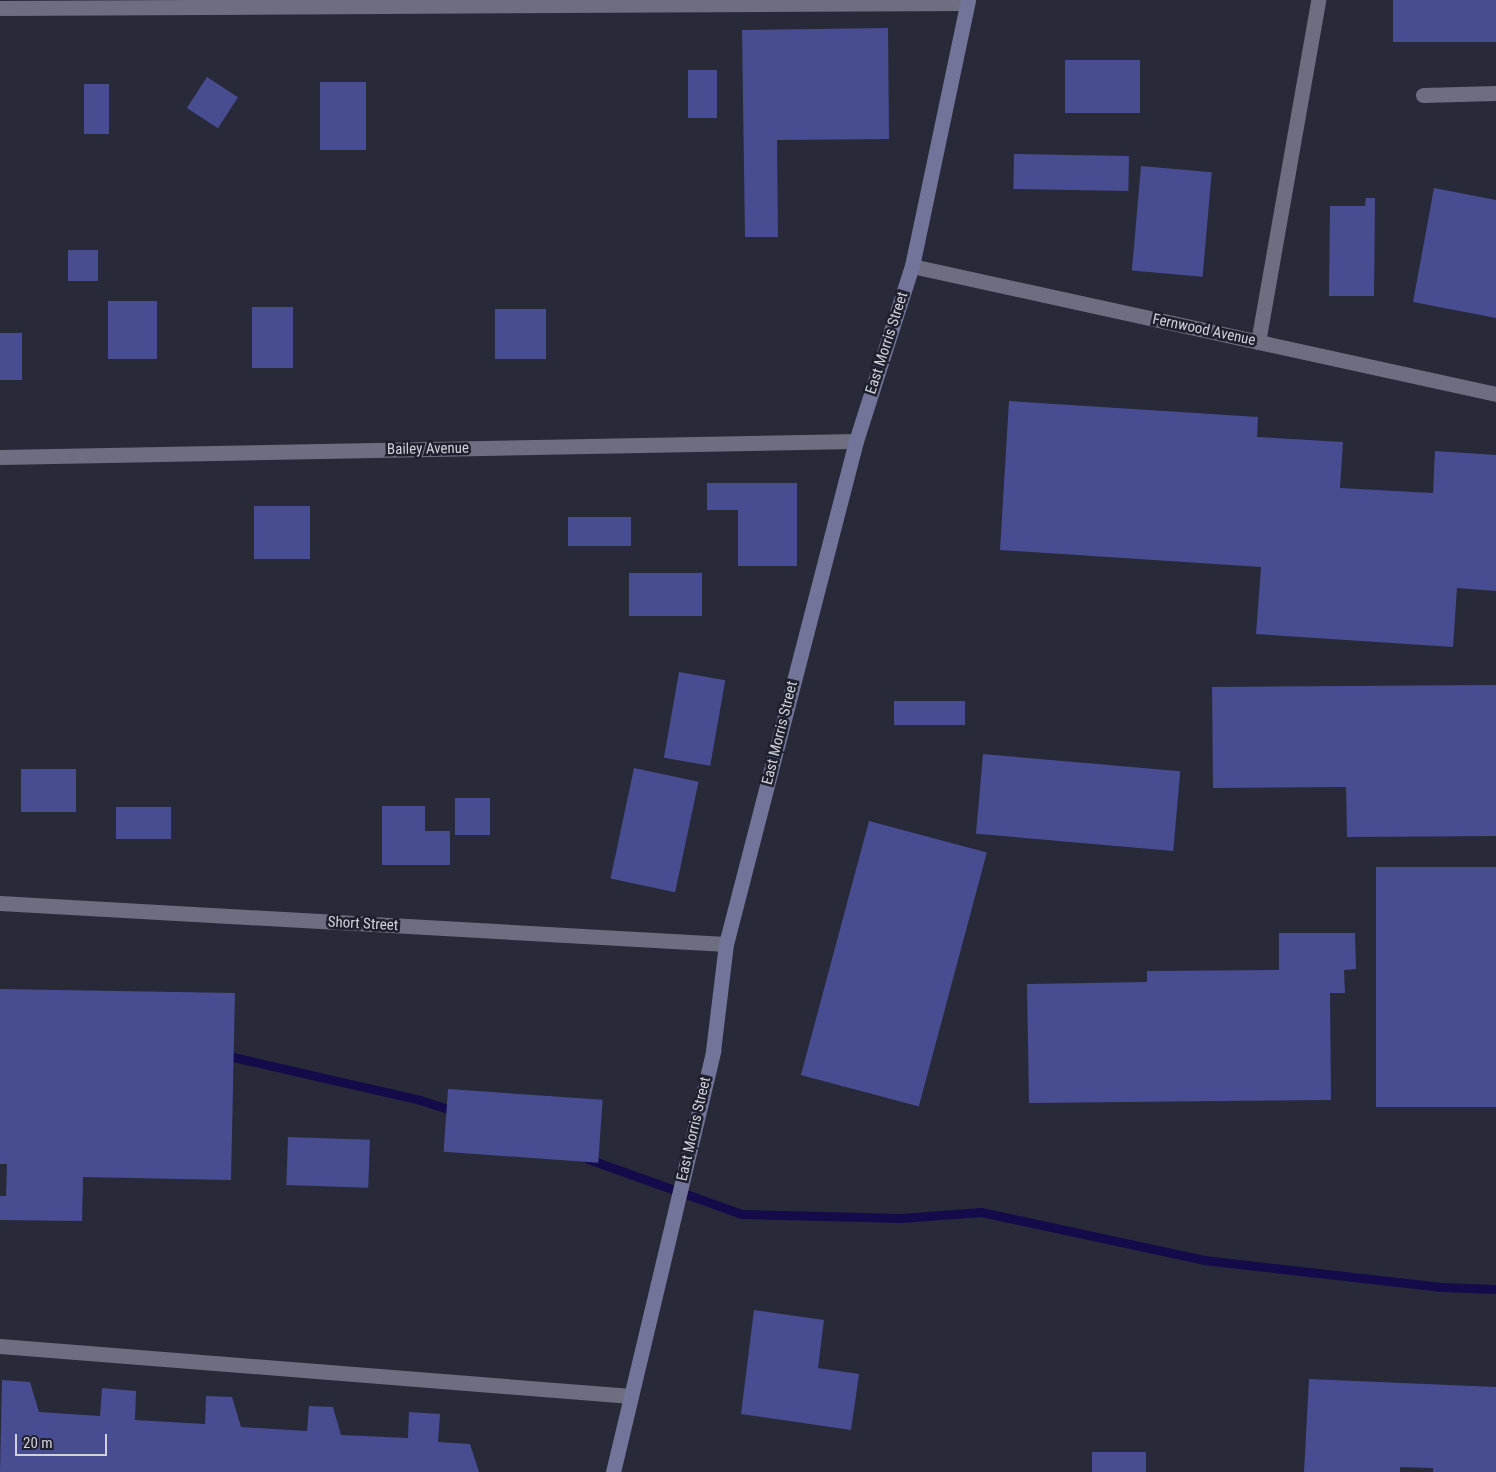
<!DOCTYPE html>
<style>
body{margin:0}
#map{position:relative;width:1496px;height:1472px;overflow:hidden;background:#282a39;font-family:"Roboto Condensed",sans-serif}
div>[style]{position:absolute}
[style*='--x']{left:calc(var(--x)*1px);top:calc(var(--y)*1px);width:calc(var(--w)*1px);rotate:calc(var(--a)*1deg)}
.stream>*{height:9px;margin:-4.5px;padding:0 4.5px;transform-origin:4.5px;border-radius:4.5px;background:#140b4b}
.building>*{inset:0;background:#484c90;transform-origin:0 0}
.lane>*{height:15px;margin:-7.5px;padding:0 7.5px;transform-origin:7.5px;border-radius:7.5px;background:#6d6f80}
.street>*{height:15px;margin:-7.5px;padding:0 7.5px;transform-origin:7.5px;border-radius:7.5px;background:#6d6f80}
.secondary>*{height:15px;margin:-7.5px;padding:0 7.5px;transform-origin:7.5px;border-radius:7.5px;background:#727599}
span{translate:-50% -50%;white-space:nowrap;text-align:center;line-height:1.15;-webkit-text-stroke:5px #1f202e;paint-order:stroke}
.street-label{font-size:15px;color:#d0d1db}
.scale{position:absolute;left:15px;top:1434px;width:92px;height:22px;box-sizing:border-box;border:2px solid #d0d1db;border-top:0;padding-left:6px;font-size:15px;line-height:18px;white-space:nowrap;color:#d0d1db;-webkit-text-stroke:4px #1f202e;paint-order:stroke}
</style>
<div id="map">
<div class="stream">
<i style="--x:224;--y:1055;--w:201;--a:12.9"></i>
<i style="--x:420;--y:1100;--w:38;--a:18"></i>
<i style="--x:588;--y:1159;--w:164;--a:19.7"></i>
<i style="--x:742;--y:1214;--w:159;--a:1.4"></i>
<i style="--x:901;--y:1218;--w:80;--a:-4.3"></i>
<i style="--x:981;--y:1212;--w:228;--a:12.1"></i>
<i style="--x:1204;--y:1260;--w:239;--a:6.5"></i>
<i style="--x:1441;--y:1287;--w:55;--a:2.1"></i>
</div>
<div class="building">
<i style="left:1393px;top:0;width:103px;height:42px"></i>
<i style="clip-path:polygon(888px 28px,889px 139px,777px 140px,778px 237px,745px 237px,742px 30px)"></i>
<i style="left:1065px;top:60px;width:75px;height:53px"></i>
<i style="left:688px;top:70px;width:29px;height:48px"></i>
<i style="left:207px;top:77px;width:37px;height:37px;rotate:33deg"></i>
<i style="left:320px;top:82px;width:46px;height:68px"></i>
<i style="left:84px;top:84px;width:25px;height:50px"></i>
<i style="left:1014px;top:154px;width:115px;height:35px;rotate:1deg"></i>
<i style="left:1141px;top:166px;width:71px;height:105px;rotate:5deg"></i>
<i style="clip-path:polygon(1434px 188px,1496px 200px,1496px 318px,1413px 302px)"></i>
<i style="clip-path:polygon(1366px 198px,1375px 198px,1374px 296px,1329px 296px,1330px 206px,1365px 206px)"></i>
<i style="left:68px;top:250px;width:30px;height:31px"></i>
<i style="left:108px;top:301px;width:49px;height:58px"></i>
<i style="left:252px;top:307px;width:41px;height:61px"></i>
<i style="left:495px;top:309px;width:51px;height:50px"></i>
<i style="left:0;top:333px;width:22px;height:47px"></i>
<i style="clip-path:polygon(1009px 401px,1258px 417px,1257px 437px,1343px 442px,1340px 488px,1433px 493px,1435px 451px,1496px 455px,1496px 591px,1457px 588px,1453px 647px,1256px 634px,1261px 567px,1000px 550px)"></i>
<i style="clip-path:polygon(707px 483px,797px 483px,797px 566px,738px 566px,738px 510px,707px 510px)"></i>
<i style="left:254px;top:506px;width:56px;height:53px"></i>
<i style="left:568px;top:517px;width:63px;height:29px"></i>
<i style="left:629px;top:573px;width:73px;height:43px"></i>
<i style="left:679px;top:672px;width:47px;height:87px;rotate:10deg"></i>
<i style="clip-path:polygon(1496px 685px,1496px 836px,1347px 837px,1346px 787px,1213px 788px,1212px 687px)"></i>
<i style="left:894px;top:701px;width:71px;height:24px"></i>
<i style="left:983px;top:754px;width:198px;height:80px;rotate:5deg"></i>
<i style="left:634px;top:768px;width:66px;height:113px;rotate:12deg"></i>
<i style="left:21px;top:769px;width:55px;height:43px"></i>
<i style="left:455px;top:798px;width:35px;height:37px"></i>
<i style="clip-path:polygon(382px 806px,425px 806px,425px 831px,450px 831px,450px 865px,382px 865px)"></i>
<i style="left:116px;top:807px;width:55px;height:32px"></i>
<i style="left:869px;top:821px;width:122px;height:263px;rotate:15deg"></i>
<i style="left:1496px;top:867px;width:240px;height:120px;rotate:90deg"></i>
<i style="clip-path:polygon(1279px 933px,1355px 933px,1356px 969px,1344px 970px,1345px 993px,1330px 993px,1331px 1100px,1029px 1103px,1027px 984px,1147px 982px,1147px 971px,1279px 970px)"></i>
<i style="clip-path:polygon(0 989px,235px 993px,231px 1180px,83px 1177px,82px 1221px,0 1220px,0 1196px,6px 1196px,7px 1164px,0 1164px)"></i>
<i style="left:448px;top:1089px;width:155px;height:63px;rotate:4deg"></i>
<i style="left:288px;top:1137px;width:82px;height:48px;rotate:2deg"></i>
<i style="clip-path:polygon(754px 1310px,824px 1320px,818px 1368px,859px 1374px,851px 1430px,741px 1414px)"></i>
<i style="clip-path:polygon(1309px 1379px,1496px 1387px,1496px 1472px,1433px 1472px,1433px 1468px,1400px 1467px,1400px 1472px,1304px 1472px)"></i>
<i style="clip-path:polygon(2px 1380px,30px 1382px,39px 1412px,100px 1416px,102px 1388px,136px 1391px,135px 1420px,205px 1424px,206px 1396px,232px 1397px,241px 1427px,307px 1431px,309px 1406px,333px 1407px,341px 1435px,408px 1438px,409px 1412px,440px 1414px,438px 1442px,470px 1444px,479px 1472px,0 1472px)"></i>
<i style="left:1092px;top:1452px;width:54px;height:20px"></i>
</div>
<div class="lane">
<i style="--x:1423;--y:95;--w:73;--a:-1.6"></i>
<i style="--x:1258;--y:342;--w:347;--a:-80"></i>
<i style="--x:0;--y:1346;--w:633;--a:4.53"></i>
</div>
<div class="street">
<i style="--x:0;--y:8;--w:967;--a:-0.3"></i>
<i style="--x:912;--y:266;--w:598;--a:12.36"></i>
<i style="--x:0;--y:457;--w:856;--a:-1.07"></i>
<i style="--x:0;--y:903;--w:727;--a:3.23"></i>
</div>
<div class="secondary">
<i style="--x:613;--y:1472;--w:433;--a:-76.6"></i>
<i style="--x:713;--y:1051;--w:108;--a:-83.1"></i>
<i style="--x:726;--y:944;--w:520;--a:-75.51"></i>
<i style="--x:856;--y:441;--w:184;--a:-72.3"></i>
<i style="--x:912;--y:266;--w:272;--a:-78.1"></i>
</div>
<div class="street-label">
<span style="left:1204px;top:330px;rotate:12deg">Fernwood Avenue</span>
<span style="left:887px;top:343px;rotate:-72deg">East Morris Street</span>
<span style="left:428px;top:449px;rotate:-1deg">Bailey Avenue</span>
<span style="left:780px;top:733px;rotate:-76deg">East Morris Street</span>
<span style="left:363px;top:924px;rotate:3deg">Short Street</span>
<span style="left:694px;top:1129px;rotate:-77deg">East Morris Street</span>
</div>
<div class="scale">20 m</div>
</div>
